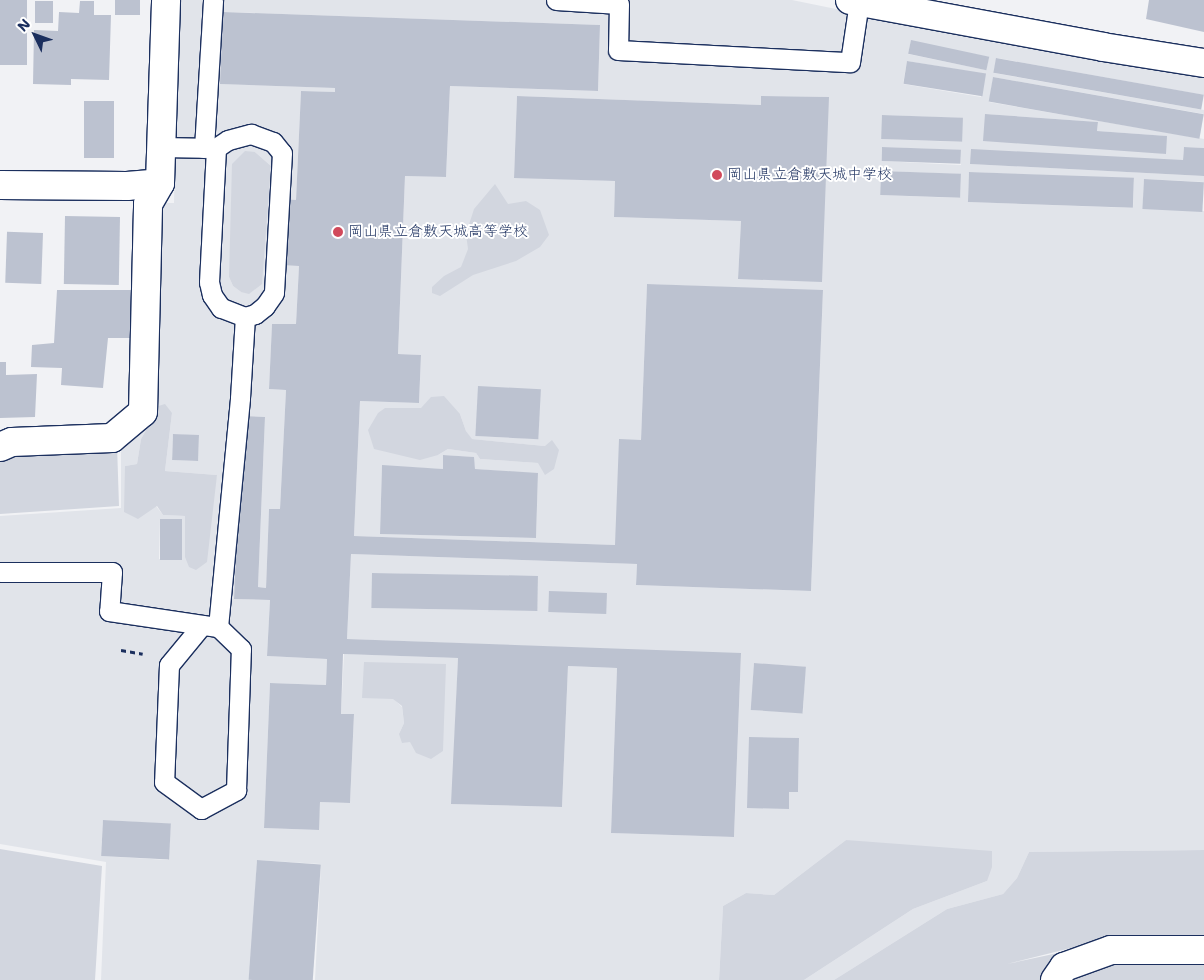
<!DOCTYPE html>
<meta charset="utf-8">
<style>
body{margin:0}
#map{position:relative;width:1204px;height:980px;overflow:hidden;background:#f1f2f5;font-family:"Shantell Sans","Klee One",sans-serif}
div>[style]{position:absolute}
[style*='--x']{left:calc(var(--x)*1px);top:calc(var(--y)*1px);width:calc(var(--w)*1px);rotate:calc(var(--a)*1deg)}
.built>*{inset:0;background:#e1e4ea}
.green>*{inset:0;background:#d2d6df}
.building>*{inset:0;background:#bcc2d0;transform-origin:0 0}
.path>*{height:3px;margin-top:-1.5px;transform-origin:0;background:repeating-linear-gradient(90deg,#1b2f5e 0 5px,transparent 0 9px)}
.roads{filter:drop-shadow(1px 0 #1b2f5e) drop-shadow(-1px 0 #1b2f5e) drop-shadow(0 1px #1b2f5e) drop-shadow(0 -1px #1b2f5e)}
.service>*{height:19px;margin:-9.5px;padding:0 9.5px;transform-origin:9.5px;border-radius:9.5px;background:#fff}
.minor>*{height:28px;margin:-14px;padding:0 14px;transform-origin:14px;border-radius:14px;background:#fff}
.dots>*{width:14px;height:14px;translate:-50% -50%;box-sizing:border-box;border:2px solid #fff;border-radius:50%}
span{translate:-50% -50%;white-space:nowrap;text-align:center;line-height:1.15;-webkit-text-stroke:4px #fff;paint-order:stroke}
.poi-label{font-size:15px;color:#1b2f5e}
.left{translate:0 -50%;text-align:left}
.north{position:absolute;left:10px;top:10px;width:50px;height:50px;-webkit-text-stroke:4px #fff;paint-order:stroke;rotate:312deg;font-size:14px;font-weight:700;line-height:20px;text-align:center;color:#1b2f5e}
.north::after{content:'';display:block;margin:auto;width:18px;height:22px;background:#1b2f5e;clip-path:polygon(50% 0,100% 100%,50% 72%,0 100%)}
</style>
<div id="map">
<div class="built">
<i style="clip-path:polygon(evenodd,178px 0,792px 0,968px 36px,1204px 77px,1204px 95px,997px 58px,994px 73px,1204px 110px,1204px 114px,993px 77px,989px 102px,1204px 139px,1204px 148px,1184px 147px,1183px 160px,970px 164px,1204px 176px,1204px 182px,1144px 179px,1143px 208px,1204px 211px,1204px 850px,1029px 852px,1017px 878px,1003px 894px,947px 909px,834px 980px,804px 980px,913px 909px,987px 881px,846px 840px,774px 895px,746px 893px,723px 906px,719px 980px,315px 980px,321px 864px,257px 860px,250px 980px,101px 980px,106px 862px,0 844px,0 516px,121px 508px,121px 452px,150px 414px,161px 203px,174px 203px,178px 0,224px 12px,600px 25px,598px 91px,450px 86px,446px 177px,405px 176px,398px 354px,421px 355px,419px 403px,360px 401px,354px 536px,615px 545px,641px 440px,647px 284px,823px 291px,811px 591px,636px 585px,637px 564px,351px 554px,347px 639px,741px 654px,734px 837px,611px 833px,617px 668px,568px 666px,562px 807px,452px 804px,458px 658px,344px 654px,341px 714px,354px 715px,350px 803px,320px 802px,318px 830px,264px 828px,270px 683px,326px 685px,327px 659px,267px 656px,270px 600px,234px 599px,242px 416px,265px 417px,258px 587px,266px 588px,269px 509px,280px 509px,286px 390px,269px 389px,272px 324px,296px 324px,299px 266px,281px 265px,284px 199px,296px 200px,301px 91px,335px 92px,335px 88px,221px 84px,224px 12px,178px 0,911px 41px,989px 57px,986px 70px,908px 54px,911px 41px,178px 0,907px 61px,985px 74px,981px 97px,903px 84px,907px 61px,178px 0,517px 96px,761px 105px,761px 96px,828px 97px,738px 279px,741px 221px,614px 217px,615px 181px,514px 177px,517px 96px,178px 0,985px 114px,1098px 122px,1097px 131px,1166px 136px,1165px 154px,985px 114px,178px 0,883px 115px,962px 118px,962px 142px,882px 139px,883px 115px,178px 0,882px 147px,961px 150px,961px 165px,881px 161px,882px 147px,178px 0,255px 152px,271px 166px,241px 292px,233px 286px,229px 277px,255px 152px,178px 0,881px 171px,961px 174px,960px 198px,880px 195px,881px 171px,178px 0,969px 172px,1134px 179px,1133px 208px,968px 202px,969px 172px,178px 0,479px 387px,538px 439px,476px 436px,479px 387px,178px 0,155px 407px,172px 413px,165px 471px,217px 475px,185px 557px,185px 516px,163px 515px,125px 466px,137px 464px,141px 439px,149px 425px,155px 407px,178px 0,385px 408px,421px 408px,460px 414px,466px 431px,471px 439px,545px 446px,538px 463px,480px 459px,476px 453px,448px 449px,438px 455px,385px 408px,178px 0,173px 434px,199px 436px,198px 461px,172px 460px,173px 434px,178px 0,444px 455px,473px 457px,475px 469px,538px 474px,536px 538px,380px 534px,382px 466px,443px 469px,444px 455px,178px 0,160px 519px,182px 520px,180px 560px,159px 559px,160px 519px,178px 0,372px 573px,538px 577px,537px 611px,372px 608px,372px 573px,178px 0,754px 663px,805px 667px,803px 713px,752px 710px,754px 663px,178px 0,446px 664px,399px 734px,404px 723px,402px 707px,394px 699px,446px 664px,178px 0,749px 737px,799px 738px,798px 792px,789px 792px,789px 809px,749px 737px,178px 0,103px 820px,171px 824px,168px 860px,101px 856px,103px 820px)"></i>
</div>
<div class="green">
<i style="clip-path:polygon(245px 151px,255px 152px,271px 166px,262px 284px,249px 294px,241px 292px,233px 286px,229px 277px,232px 164px)"></i>
<i style="clip-path:polygon(495px 184px,508px 204px,526px 201px,540px 210px,549px 235px,540px 247px,516px 261px,473px 275px,440px 296px,432px 293px,432px 287px,444px 276px,461px 267px,468px 249px,466px 234px,474px 209px)"></i>
<i style="clip-path:polygon(444px 396px,460px 414px,466px 431px,472px 439px,545px 446px,552px 440px,559px 450px,554px 469px,545px 475px,538px 463px,480px 459px,476px 453px,448px 449px,438px 455px,420px 460px,374px 449px,368px 430px,378px 413px,385px 408px,421px 408px,431px 397px)"></i>
<i style="clip-path:polygon(165px 404px,172px 413px,165px 471px,217px 475px,207px 562px,196px 570px,189px 567px,185px 557px,185px 516px,163px 515px,157px 506px,138px 519px,124px 512px,125px 466px,137px 464px,141px 439px,149px 425px,155px 407px)"></i>
<i style="clip-path:polygon(117px 445px,119px 506px,0 514px,0 462px,22px 455px)"></i>
<i style="clip-path:polygon(364px 662px,446px 664px,443px 751px,431px 759px,416px 753px,410px 742px,402px 743px,399px 734px,404px 723px,402px 706px,393px 699px,362px 698px)"></i>
<i style="clip-path:polygon(846px 840px,992px 851px,992px 867px,987px 881px,913px 909px,804px 980px,719px 980px,723px 906px,746px 893px,774px 895px)"></i>
<i style="clip-path:polygon(0 849px,102px 866px,95px 980px,0 980px)"></i>
<i style="clip-path:polygon(1204px 850px,1204px 937px,1111px 938px,1007px 964px,1058px 953px,1115px 959px,1204px 960px,1204px 980px,834px 980px,947px 909px,1003px 894px,1017px 878px,1029px 852px)"></i>
</div>
<div class="building">
<i style="left:0;top:0;width:27px;height:65px"></i>
<i style="left:115px;top:0;width:25px;height:15px"></i>
<i style="clip-path:polygon(1149px 0,1204px 0,1204px 32px,1146px 19px)"></i>
<i style="left:35px;top:1px;width:18px;height:22px"></i>
<i style="clip-path:polygon(80px 1px,94px 1px,94px 15px,111px 15px,109px 80px,71px 79px,71px 85px,33px 84px,34px 30px,58px 31px,59px 12px,79px 13px)"></i>
<i style="clip-path:polygon(223px 12px,600px 25px,598px 91px,450px 86px,446px 177px,405px 176px,398px 354px,421px 355px,419px 403px,360px 401px,354px 536px,615px 545px,619px 439px,641px 440px,647px 284px,823px 290px,811px 591px,636px 585px,637px 564px,351px 554px,347px 639px,741px 653px,734px 837px,611px 833px,617px 668px,568px 666px,562px 807px,451px 804px,458px 658px,343px 654px,341px 714px,354px 714px,350px 803px,320px 802px,319px 830px,264px 828px,270px 683px,326px 685px,327px 659px,267px 656px,270px 600px,234px 599px,242px 416px,265px 417px,258px 587px,266px 588px,269px 509px,280px 509px,286px 390px,269px 389px,272px 324px,296px 324px,299px 266px,280px 265px,283px 199px,296px 200px,301px 91px,335px 92px,335px 88px,220px 84px)"></i>
<i style="left:911px;top:40px;width:80px;height:14px;rotate:12deg"></i>
<i style="left:996px;top:58px;width:211px;height:15px;rotate:10deg"></i>
<i style="left:907px;top:61px;width:80px;height:23px;rotate:9deg"></i>
<i style="left:993px;top:77px;width:214px;height:25px;rotate:10deg"></i>
<i style="clip-path:polygon(517px 96px,761px 105px,761px 96px,829px 97px,822px 282px,738px 279px,741px 221px,614px 217px,615px 181px,514px 178px)"></i>
<i style="left:84px;top:101px;width:30px;height:57px"></i>
<i style="clip-path:polygon(985px 114px,1098px 122px,1097px 131px,1167px 136px,1166px 154px,983px 141px)"></i>
<i style="left:882px;top:115px;width:81px;height:24px;rotate:2deg"></i>
<i style="left:882px;top:147px;width:79px;height:14px;rotate:2deg"></i>
<i style="clip-path:polygon(1184px 147px,1204px 148px,1204px 176px,970px 164px,971px 149px,1183px 160px)"></i>
<i style="left:881px;top:171px;width:80px;height:24px;rotate:2deg"></i>
<i style="left:969px;top:172px;width:165px;height:30px;rotate:2deg"></i>
<i style="left:1144px;top:179px;width:60px;height:30px;rotate:3deg"></i>
<i style="left:120px;top:217px;width:68px;height:55px;rotate:91deg"></i>
<i style="left:43px;top:233px;width:51px;height:36px;rotate:92deg"></i>
<i style="clip-path:polygon(57px 290px,134px 290px,134px 338px,108px 338px,103px 388px,61px 385px,62px 368px,31px 367px,32px 345px,54px 343px)"></i>
<i style="clip-path:polygon(0 362px,6px 362px,6px 375px,37px 374px,35px 417px,0 418px)"></i>
<i style="left:478px;top:386px;width:63px;height:50px;rotate:3deg"></i>
<i style="left:173px;top:434px;width:26px;height:26px;rotate:2deg"></i>
<i style="clip-path:polygon(443px 455px,474px 457px,475px 469px,538px 473px,536px 538px,380px 534px,382px 465px,443px 469px)"></i>
<i style="left:160px;top:519px;width:22px;height:41px"></i>
<i style="left:372px;top:573px;width:166px;height:35px;rotate:1deg"></i>
<i style="left:549px;top:591px;width:58px;height:21px;rotate:2deg"></i>
<i style="left:754px;top:663px;width:52px;height:47px;rotate:4deg"></i>
<i style="clip-path:polygon(749px 737px,799px 738px,798px 792px,789px 792px,789px 809px,747px 808px)"></i>
<i style="left:103px;top:820px;width:68px;height:36px;rotate:3deg"></i>
<i style="left:257px;top:860px;width:64px;height:120px;rotate:4deg"></i>
</div>
<div class="path">
<i style="--x:121;--y:650;--w:22;--a:10"></i>
</div>
<div class="roads">
<div class="service">
<i style="--x:556;--y:0;--w:63;--a:3.6"></i>
<i style="--x:619;--y:4;--w:46;--a:91.2"></i>
<i style="--x:618;--y:50;--w:232;--a:3"></i>
<i style="--x:850;--y:62;--w:61;--a:-81.5"></i>
<i style="--x:161;--y:147;--w:55;--a:1"></i>
<i style="--x:216;--y:148;--w:14;--a:-34"></i>
<i style="--x:228;--y:140;--w:24;--a:-15"></i>
<i style="--x:251;--y:134;--w:23;--a:20"></i>
<i style="--x:273;--y:142;--w:14;--a:51"></i>
<i style="--x:282;--y:153;--w:140;--a:93.3"></i>
<i style="--x:274;--y:293;--w:16;--a:125"></i>
<i style="--x:265;--y:306;--w:13;--a:141"></i>
<i style="--x:255;--y:314;--w:10;--a:163"></i>
<i style="--x:245;--y:317;--w:26;--a:-159"></i>
<i style="--x:221;--y:308;--w:16;--a:-125"></i>
<i style="--x:212;--y:295;--w:13;--a:-103"></i>
<i style="--x:209;--y:282;--w:134;--a:-87"></i>
<i style="--x:204;--y:148;--w:148;--a:-86.5"></i>
<i style="--x:0;--y:572;--w:112;--a:0"></i>
<i style="--x:112;--y:572;--w:39;--a:94"></i>
<i style="--x:109;--y:611;--w:110;--a:8.4"></i>
<i style="--x:218;--y:627;--w:230;--a:-84.5"></i>
<i style="--x:240;--y:398;--w:81;--a:-86.5"></i>
<i style="--x:202;--y:625;--w:52;--a:129.5"></i>
<i style="--x:169;--y:665;--w:117;--a:92.4"></i>
<i style="--x:164;--y:782;--w:46;--a:36.1"></i>
<i style="--x:201;--y:809;--w:40;--a:-28"></i>
<i style="--x:236;--y:790;--w:141;--a:-88"></i>
<i style="--x:241;--y:649;--w:32;--a:-136"></i>
</div>
<div class="minor">
<i style="--x:850;--y:0;--w:257;--a:10.5"></i>
<i style="--x:1103;--y:47;--w:102;--a:9"></i>
<i style="--x:0;--y:185;--w:127;--a:0.5"></i>
<i style="--x:127;--y:186;--w:33;--a:-5"></i>
<i style="--x:0;--y:447;--w:13;--a:-23"></i>
<i style="--x:12;--y:442;--w:100;--a:-2.3"></i>
<i style="--x:112;--y:438;--w:40;--a:-40"></i>
<i style="--x:143;--y:412;--w:208;--a:-88.6"></i>
<i style="--x:148;--y:204;--w:24;--a:-60"></i>
<i style="--x:160;--y:183;--w:183;--a:-88.1"></i>
<i style="--x:1055;--y:980;--w:16;--a:-55"></i>
<i style="--x:1064;--y:967;--w:50;--a:-19.9"></i>
<i style="--x:1111;--y:950;--w:93;--a:0"></i>
</div>
</div>
<div class="dots">
<i style="left:717px;top:175px;background:#d1495b"></i>
<i style="left:338px;top:232px;background:#d1495b"></i>
</div>
<div class="poi-label">
<span class="left" style="left:727px;top:175px">岡山県立倉敷天城中学校</span>
<span class="left" style="left:348px;top:232px">岡山県立倉敷天城高等学校</span>
</div>
<div class="north">N</div>
</div>
